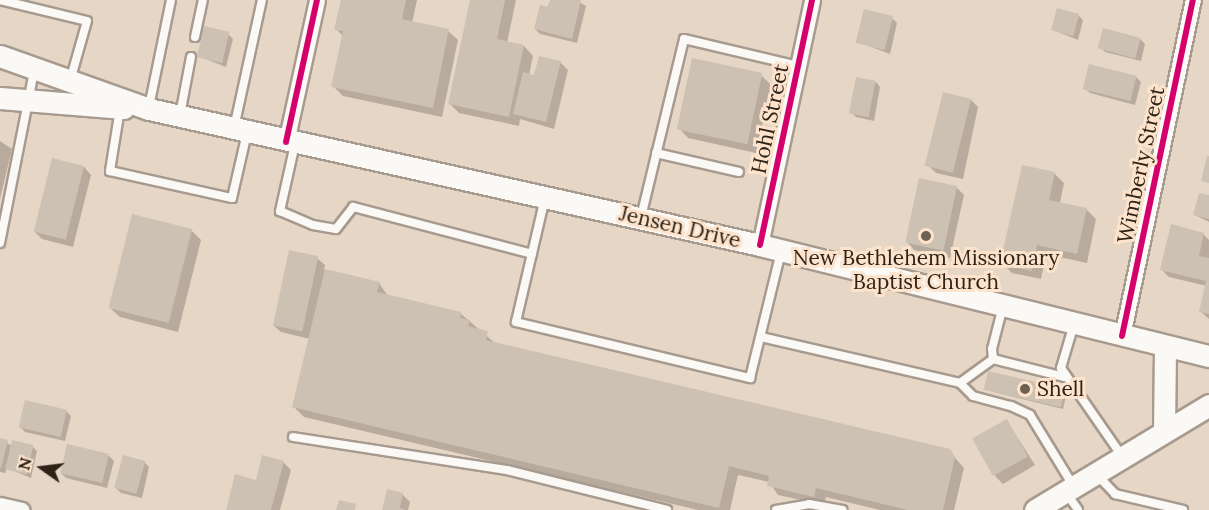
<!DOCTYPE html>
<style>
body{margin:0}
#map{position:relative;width:1209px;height:510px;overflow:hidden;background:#e6d6c6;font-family:Lora,serif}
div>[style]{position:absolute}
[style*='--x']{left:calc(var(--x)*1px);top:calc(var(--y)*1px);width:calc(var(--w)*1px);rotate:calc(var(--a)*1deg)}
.shadow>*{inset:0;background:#0003}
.building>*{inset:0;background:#ccc1b3;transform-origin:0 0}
.roads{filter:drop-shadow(2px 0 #a79a8e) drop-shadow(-2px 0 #a79a8e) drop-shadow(0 2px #a79a8e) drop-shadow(0 -2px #a79a8e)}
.service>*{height:8px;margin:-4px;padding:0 4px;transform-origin:4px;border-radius:4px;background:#fbf9f6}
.minor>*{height:15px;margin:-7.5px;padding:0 7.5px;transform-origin:7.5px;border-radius:7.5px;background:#fbf9f6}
.secondary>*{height:21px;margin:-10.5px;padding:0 10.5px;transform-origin:10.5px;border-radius:10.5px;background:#fbf9f6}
.cycleway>*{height:6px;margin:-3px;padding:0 3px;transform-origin:3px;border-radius:3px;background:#d6006c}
.dots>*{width:16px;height:16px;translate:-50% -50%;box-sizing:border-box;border:3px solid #fde3cc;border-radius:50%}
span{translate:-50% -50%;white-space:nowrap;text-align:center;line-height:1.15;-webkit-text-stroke:6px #fde3cc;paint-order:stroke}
.street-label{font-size:21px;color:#2d2217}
.poi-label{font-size:21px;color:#2d2217}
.left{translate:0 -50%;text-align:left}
.north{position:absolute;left:12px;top:438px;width:60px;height:60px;-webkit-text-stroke:4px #fde3cc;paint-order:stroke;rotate:284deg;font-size:16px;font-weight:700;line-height:24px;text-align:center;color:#2d2217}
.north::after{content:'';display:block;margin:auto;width:21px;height:27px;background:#2d2217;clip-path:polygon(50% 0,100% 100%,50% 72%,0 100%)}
</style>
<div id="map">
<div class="shadow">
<i style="clip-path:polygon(342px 0,417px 0,412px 23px,448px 31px,458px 40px,442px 117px,343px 96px,333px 86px,343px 36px,336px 29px)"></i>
<i style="clip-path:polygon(472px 0,516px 0,507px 43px,524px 46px,533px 56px,529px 75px,535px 77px,540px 57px,561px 63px,568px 70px,554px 129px,520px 119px,519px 126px,459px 113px,450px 104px)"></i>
<i style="clip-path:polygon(551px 0,575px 0,586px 6px,577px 43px,540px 34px,535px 29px)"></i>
<i style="clip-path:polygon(1078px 15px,1083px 20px,1078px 40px,1053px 30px)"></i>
<i style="clip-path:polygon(892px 18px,897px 23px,890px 54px,858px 42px)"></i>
<i style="clip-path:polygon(228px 34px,233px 39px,226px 67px,198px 56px)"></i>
<i style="clip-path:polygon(1140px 39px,1145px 44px,1141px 61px,1105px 52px,1100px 47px)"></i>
<i style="clip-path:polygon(761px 75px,771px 85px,756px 153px,688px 138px,679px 128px)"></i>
<i style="clip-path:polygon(1136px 77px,1141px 82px,1135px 105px,1090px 93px,1085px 88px)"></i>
<i style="clip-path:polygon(876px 82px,880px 87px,874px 121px,856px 117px,851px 112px)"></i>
<i style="clip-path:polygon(971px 100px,978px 107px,963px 179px,936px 173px,929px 166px)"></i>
<i style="clip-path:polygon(0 141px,12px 149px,0 199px)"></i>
<i style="clip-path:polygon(53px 159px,84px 167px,91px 175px,73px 247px,42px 239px,35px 232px)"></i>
<i style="clip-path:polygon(1054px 173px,1064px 183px,1060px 203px,1086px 209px,1096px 219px,1087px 263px,1046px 254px,1041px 279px,1012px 273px,1002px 263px)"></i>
<i style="clip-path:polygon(956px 187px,964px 195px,950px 258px,914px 250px,907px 242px)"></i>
<i style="clip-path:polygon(1209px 197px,1209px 222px,1195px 215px)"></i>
<i style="clip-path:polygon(191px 230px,201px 240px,178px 332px,120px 317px,110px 308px)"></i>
<i style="clip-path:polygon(1203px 234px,1209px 240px,1209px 319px,1200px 311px,1207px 286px,1169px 277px,1161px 269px)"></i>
<i style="clip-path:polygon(317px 258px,325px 265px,324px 270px,379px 283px,388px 296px,460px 313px,496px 344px,949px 451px,964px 468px,954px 510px,880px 510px,826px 497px,824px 505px,778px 495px,769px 482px,738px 475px,730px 510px,698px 510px,304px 417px,294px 407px,310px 339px,281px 332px,273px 325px)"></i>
<i style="clip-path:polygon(986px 390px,1064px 390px,1067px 392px,1063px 409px)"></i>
<i style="clip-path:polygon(66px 411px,71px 416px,65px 441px,25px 432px,20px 427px)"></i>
<i style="clip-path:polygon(1007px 421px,1035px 465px,1003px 484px,995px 476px)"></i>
<i style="clip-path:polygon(0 439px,12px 446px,32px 446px,37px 451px,31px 478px,7px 468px,5px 473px,0 472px)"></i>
<i style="clip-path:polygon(109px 456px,114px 461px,107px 488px,66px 478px,61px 473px)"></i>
<i style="clip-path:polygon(144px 462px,149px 467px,142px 498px,121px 493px,116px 488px)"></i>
<i style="clip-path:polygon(283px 462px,291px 470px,280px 510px,228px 510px)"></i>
<i style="clip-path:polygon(402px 494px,410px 502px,408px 510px,384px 510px)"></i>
</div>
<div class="building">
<i style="clip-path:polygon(341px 0,406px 0,402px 19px,449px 29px,433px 108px,331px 87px,343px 31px,334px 30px)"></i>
<i style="clip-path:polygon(470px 0,505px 0,497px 39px,524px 45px,509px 117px,448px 104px)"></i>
<i style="clip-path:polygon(550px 0,581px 0,572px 39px,534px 29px,540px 5px,548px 7px)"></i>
<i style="left:1057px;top:8px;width:23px;height:23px;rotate:15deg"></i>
<i style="left:864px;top:9px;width:30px;height:35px;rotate:14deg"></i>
<i style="left:204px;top:26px;width:26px;height:32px;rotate:13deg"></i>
<i style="left:1103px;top:28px;width:39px;height:21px;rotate:15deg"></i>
<i style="clip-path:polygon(539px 56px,561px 61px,546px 122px,513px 114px,523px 72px,534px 75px)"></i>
<i style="left:692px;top:58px;width:72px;height:73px;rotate:12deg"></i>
<i style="left:1089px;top:64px;width:49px;height:26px;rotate:14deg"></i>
<i style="left:856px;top:77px;width:20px;height:37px;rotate:11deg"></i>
<i style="left:943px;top:92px;width:29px;height:76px;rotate:14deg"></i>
<i style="clip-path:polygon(1207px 156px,1209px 156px,1209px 183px,1201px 181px)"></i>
<i style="left:52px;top:158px;width:33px;height:76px;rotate:14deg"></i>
<i style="clip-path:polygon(1022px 165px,1055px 172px,1049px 200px,1087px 208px,1077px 254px,1037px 245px,1032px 271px,1000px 264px)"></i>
<i style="left:919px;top:178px;width:39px;height:66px;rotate:12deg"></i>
<i style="clip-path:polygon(1199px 193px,1209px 195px,1209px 219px,1193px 215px)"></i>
<i style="left:132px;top:214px;width:62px;height:97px;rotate:14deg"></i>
<i style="clip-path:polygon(1171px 224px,1204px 233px,1199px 256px,1209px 258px,1209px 314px,1199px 312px,1206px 281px,1160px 270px)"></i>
<i style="left:289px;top:250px;width:30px;height:77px;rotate:12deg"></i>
<i style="clip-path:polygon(325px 269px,380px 282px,377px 292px,461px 312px,460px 318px,470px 320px,468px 326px,488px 331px,486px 340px,950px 449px,955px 457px,943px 510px,908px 510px,816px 488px,814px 497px,767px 486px,769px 476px,729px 466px,719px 508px,292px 407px)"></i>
<i style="left:988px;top:371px;width:79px;height:19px;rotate:13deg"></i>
<i style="left:25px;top:400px;width:43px;height:28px;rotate:13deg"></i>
<i style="left:1007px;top:419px;width:43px;height:40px;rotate:61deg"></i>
<i style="clip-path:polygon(0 438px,8px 440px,1px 468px,0 468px)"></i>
<i style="left:12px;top:440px;width:22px;height:30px;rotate:13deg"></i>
<i style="left:67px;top:444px;width:43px;height:30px;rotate:13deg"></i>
<i style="left:123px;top:455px;width:23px;height:34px;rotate:15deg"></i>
<i style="clip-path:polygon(262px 455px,284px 461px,271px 510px,226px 510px,235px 474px,256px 480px)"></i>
<i style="clip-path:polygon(387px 489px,403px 493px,400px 508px,405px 510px,382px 510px)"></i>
<i style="clip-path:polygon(339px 500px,356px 504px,355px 510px,336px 510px)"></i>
</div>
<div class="roads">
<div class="service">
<i style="--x:0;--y:0;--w:89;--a:13.6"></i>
<i style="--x:87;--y:21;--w:62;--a:105.8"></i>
<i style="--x:195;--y:37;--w:38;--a:-78"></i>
<i style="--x:149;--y:107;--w:109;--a:-78.4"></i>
<i style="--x:120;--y:109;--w:63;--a:99.2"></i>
<i style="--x:110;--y:171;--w:125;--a:12.5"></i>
<i style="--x:232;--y:198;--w:67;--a:-77"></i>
<i style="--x:180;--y:115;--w:59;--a:-79.3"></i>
<i style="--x:234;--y:128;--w:131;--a:-77.7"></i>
<i style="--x:295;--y:144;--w:69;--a:102.6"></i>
<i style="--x:280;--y:211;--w:36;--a:23"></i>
<i style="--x:313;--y:225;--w:23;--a:10"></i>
<i style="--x:336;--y:229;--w:28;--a:-52"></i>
<i style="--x:353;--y:207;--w:185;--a:14.7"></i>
<i style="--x:656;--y:153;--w:85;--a:12.9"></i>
<i style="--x:545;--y:198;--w:127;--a:103.2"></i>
<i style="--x:516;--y:322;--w:241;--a:13.5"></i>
<i style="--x:750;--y:378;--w:130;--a:-76.2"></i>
<i style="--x:641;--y:217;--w:183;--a:-76.4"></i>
<i style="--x:684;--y:39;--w:117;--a:13.3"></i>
<i style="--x:0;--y:243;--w:175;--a:-78.8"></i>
<i style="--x:1003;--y:306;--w:44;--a:104.3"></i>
<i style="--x:992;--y:349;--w:10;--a:84"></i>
<i style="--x:993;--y:359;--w:73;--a:14.2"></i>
<i style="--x:1074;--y:324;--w:46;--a:106.5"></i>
<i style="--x:1061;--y:368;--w:107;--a:55.3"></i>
<i style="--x:761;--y:337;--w:204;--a:13"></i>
<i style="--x:960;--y:383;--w:18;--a:45"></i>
<i style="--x:973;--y:396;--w:39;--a:15"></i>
<i style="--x:1011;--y:406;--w:21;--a:25"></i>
<i style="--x:1030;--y:415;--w:84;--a:58.6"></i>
<i style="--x:960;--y:383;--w:41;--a:-36"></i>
<i style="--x:293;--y:437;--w:217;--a:8.8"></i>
<i style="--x:507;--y:470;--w:165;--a:14"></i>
<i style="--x:1096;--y:474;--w:28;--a:46"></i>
<i style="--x:1115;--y:494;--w:70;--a:13.2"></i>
<i style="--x:1067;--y:494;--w:19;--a:55"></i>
<i style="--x:776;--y:510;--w:34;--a:-10"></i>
<i style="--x:809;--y:504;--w:34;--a:10"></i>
</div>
<div class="minor">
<i style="--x:286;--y:142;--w:145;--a:-77.7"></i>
<i style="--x:760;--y:245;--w:250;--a:-78"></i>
<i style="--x:1122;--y:336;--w:343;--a:-78.1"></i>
<i style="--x:0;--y:505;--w:22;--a:13"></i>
</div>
<div class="secondary">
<i style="--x:0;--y:56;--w:158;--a:19.6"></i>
<i style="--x:149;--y:109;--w:626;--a:12.55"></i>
<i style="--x:760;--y:245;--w:463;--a:13.9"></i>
<i style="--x:0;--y:98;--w:124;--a:4.6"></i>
<i style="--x:1164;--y:431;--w:84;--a:-89.3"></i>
<i style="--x:1035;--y:510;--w:203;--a:-31.1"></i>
</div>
</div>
<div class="cycleway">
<i style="--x:286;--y:142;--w:145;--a:-77.7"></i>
<i style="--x:760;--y:245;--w:250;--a:-78"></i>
<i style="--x:1122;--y:336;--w:343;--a:-78.1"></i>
</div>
<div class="dots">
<i style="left:926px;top:236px;background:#6e6154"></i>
<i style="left:1025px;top:389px;background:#6e6154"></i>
</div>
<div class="street-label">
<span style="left:770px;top:119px;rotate:-78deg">Hohl Street</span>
<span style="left:1141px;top:165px;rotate:-78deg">Wimberly Street</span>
<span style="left:680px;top:227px;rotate:13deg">Jensen Drive</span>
</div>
<div class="poi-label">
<span style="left:926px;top:270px">New Bethlehem Missionary<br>Baptist Church</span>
<span class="left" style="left:1037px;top:389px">Shell</span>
</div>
<div class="north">N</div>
</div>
